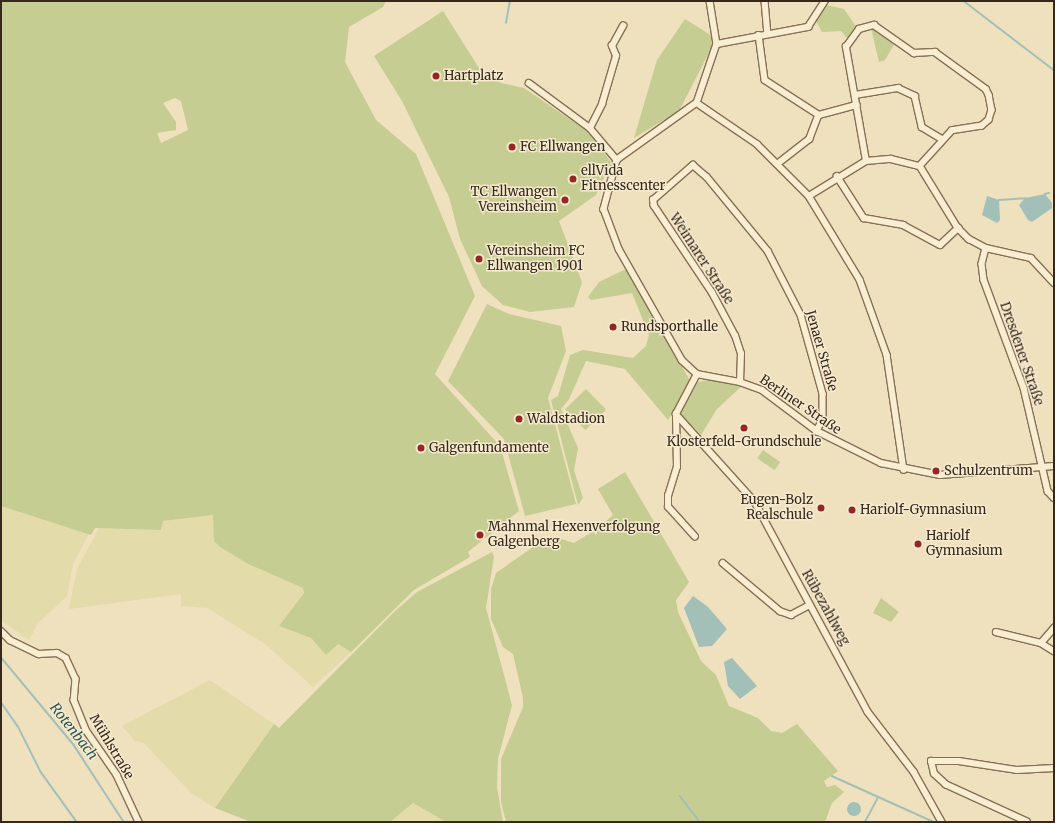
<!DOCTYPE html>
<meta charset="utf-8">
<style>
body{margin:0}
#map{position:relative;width:1055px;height:823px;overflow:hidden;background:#efe0be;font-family:Merriweather,serif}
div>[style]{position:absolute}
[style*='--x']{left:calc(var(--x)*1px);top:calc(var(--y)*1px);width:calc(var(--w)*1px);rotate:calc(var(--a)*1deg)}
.farmland>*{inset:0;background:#e4dbab}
.green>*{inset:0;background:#c6cd92;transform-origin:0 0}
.water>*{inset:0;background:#a2c0b7}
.round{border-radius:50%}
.stream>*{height:1.5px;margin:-0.75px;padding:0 0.75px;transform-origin:0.75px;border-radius:0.75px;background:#a2c0b7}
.roads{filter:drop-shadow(1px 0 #877056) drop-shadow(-1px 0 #877056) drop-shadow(0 1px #877056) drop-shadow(0 -1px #877056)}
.minor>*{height:5.5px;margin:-2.75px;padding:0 2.75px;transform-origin:2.75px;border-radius:2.75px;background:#f9eed1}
.dots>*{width:11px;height:11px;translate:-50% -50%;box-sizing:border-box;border:2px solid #f6eace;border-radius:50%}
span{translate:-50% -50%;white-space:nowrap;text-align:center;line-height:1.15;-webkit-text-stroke:3px #f6eace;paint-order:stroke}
.poi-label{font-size:13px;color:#36281c}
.left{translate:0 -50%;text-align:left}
.right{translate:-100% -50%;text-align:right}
.street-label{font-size:13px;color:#36281c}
.water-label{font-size:14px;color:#2a5654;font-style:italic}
.frame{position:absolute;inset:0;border:2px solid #36281c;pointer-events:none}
</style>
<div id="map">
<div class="farmland">
<i style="clip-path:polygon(1px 506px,89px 534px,73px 564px,67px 596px,38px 623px,29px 640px,1px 620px)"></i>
<i style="clip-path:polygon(214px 515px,214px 541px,220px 547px,248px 564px,303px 588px,304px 593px,279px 626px,311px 638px,326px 655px,338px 644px,351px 652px,313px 687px,265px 644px,207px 608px,181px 606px,181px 594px,69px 609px,77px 569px,99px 528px,161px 530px,163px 521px)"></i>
<i style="clip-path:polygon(210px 680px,274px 724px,215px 808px,191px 793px,144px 743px,135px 741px,122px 726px)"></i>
<i style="clip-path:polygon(413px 803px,446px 822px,390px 822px)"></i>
</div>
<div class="green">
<i style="clip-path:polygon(evenodd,1px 1px,386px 1px,383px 7px,349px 27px,345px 62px,376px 120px,416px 154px,475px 296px,435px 374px,500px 446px,519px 511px,468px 552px,470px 557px,414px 590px,351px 652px,338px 644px,326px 655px,311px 638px,279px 626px,304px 593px,303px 588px,248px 564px,220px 547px,214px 541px,213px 515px,163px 521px,161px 530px,95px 528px,91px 535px,1px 506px,1px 1px,175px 98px,181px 101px,188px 130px,161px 143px,157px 133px,176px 130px,176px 122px,163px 103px,175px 98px)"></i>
<i style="clip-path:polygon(826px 5px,844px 9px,857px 28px,847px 38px,841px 31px,822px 32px,816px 21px)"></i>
<i style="clip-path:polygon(443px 11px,479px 68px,501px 83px,524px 88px,587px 131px,611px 162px,596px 195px,559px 221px,582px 282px,574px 307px,530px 312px,503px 305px,482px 286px,460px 239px,449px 197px,402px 101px,374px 56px)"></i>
<i style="clip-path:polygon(685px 19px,712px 36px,712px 47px,679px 111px,634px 138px,657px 60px)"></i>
<i style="clip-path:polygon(871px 28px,895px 43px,885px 60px,879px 62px)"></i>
<i style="clip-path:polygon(628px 268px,690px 381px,668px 420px,625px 369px,586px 361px,569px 399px,561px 409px,578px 448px,574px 470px,583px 498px,578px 505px,551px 400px,558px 396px,570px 355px,583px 350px,633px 358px,646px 346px,649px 335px,632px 293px,591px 300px,588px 297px,599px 282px)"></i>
<i style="clip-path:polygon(487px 304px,509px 314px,561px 326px,566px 351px,548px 398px,576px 504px,525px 516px,504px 439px,448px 381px)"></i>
<i style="clip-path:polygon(708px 380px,743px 385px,717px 409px,701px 435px,680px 413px,698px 382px)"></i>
<i style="left:586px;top:389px;width:29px;height:29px;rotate:46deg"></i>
<i style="left:763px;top:450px;width:21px;height:10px;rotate:35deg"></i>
<i style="clip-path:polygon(625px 472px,689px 582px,676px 600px,678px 612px,701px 661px,716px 675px,729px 706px,758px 718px,771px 731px,782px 733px,797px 724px,838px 771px,824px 781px,827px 787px,835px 785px,844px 792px,832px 803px,825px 822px,506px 822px,501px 802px,501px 759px,523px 707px,523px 698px,513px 654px,503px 647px,491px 619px,491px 589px,496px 573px,543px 540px,555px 537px,574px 543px,597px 529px,613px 515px,598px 489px)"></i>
<i style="clip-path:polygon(492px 552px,494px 557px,486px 608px,512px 705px,498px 759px,497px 787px,503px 822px,446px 822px,413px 803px,390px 822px,251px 822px,215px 808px,274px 724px,279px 728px,394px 612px,417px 592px)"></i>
<i style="clip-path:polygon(881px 598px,899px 612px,891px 622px,873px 613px)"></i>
</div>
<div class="water">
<i style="clip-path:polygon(1045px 194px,1052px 203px,1052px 208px,1032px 222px,1028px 220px,1019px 205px,1025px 198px)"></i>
<i style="clip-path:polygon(987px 196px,999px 200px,1000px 220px,997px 223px,982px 215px)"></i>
<i style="clip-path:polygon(693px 596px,708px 607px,727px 629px,712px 646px,699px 647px,684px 608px)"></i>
<i style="clip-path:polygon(732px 658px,757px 686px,740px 699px,728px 686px,724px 662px)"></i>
<i class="round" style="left:847px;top:802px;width:14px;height:14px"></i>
</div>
<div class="stream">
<i style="--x:964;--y:1;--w:113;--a:37.5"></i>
<i style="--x:506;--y:23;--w:22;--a:-80"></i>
<i style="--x:1045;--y:194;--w:4;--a:-14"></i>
<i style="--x:999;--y:200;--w:26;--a:-4"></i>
<i style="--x:1;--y:657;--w:114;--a:50.3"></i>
<i style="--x:74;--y:745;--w:92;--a:57"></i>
<i style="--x:1;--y:702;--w:29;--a:55"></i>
<i style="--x:18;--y:726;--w:51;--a:63.4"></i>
<i style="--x:41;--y:772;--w:62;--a:54.2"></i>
<i style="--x:832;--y:776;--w:112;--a:24.3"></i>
<i style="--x:680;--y:796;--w:33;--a:52"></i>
<i style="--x:865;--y:822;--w:26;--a:-62"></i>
</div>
<div class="roads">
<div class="minor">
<i style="--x:710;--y:1;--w:44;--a:80.8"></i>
<i style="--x:717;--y:44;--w:62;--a:108.7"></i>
<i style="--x:697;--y:103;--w:98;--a:144.5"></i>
<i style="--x:617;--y:160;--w:51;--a:104.9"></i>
<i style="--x:604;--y:209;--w:43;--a:69.4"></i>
<i style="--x:619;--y:249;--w:128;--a:60.4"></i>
<i style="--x:682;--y:360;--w:21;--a:43"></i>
<i style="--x:697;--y:374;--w:44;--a:10.5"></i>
<i style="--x:740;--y:382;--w:23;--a:20"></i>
<i style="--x:762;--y:390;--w:69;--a:36.7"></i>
<i style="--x:817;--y:431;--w:72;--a:26.6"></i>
<i style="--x:881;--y:463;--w:60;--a:11.5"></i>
<i style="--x:940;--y:475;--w:114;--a:-4.5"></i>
<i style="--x:765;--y:1;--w:33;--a:85"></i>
<i style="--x:759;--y:35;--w:45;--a:82.4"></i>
<i style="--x:765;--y:80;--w:64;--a:32.9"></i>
<i style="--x:819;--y:115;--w:26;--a:111"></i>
<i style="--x:810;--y:139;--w:41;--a:142"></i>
<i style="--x:717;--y:44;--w:93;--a:-10.6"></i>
<i style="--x:808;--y:27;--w:31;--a:-57"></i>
<i style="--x:529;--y:83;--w:76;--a:36.4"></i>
<i style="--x:590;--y:128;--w:42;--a:49.8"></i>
<i style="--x:855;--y:95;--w:44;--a:-9.2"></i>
<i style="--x:898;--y:88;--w:19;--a:25"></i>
<i style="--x:915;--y:96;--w:32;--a:77"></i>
<i style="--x:922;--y:127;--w:23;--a:31"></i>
<i style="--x:697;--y:103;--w:73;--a:34.3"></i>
<i style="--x:757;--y:144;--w:74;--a:45"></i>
<i style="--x:809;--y:196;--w:98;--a:58.7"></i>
<i style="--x:860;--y:280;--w:80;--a:70.2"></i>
<i style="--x:887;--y:355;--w:116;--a:81.6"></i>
<i style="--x:819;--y:115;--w:39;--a:-15"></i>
<i style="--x:590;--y:128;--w:27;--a:-63"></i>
<i style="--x:602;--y:104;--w:50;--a:-73.7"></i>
<i style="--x:616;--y:56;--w:11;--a:-112"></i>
<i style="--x:612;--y:46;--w:23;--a:-61"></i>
<i style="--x:866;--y:161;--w:116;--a:-100"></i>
<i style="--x:846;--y:47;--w:22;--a:-54"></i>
<i style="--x:859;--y:29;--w:16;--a:-15"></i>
<i style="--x:874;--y:25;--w:49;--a:35"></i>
<i style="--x:914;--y:53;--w:21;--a:-3"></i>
<i style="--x:935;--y:52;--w:63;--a:36"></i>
<i style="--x:986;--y:89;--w:7;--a:63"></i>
<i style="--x:989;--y:95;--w:15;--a:79"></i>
<i style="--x:992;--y:110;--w:10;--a:107"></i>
<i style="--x:989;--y:120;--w:9;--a:139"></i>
<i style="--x:982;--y:126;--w:30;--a:171"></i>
<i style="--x:952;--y:131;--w:47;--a:132.4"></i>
<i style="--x:837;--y:176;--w:50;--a:57.3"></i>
<i style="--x:864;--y:218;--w:40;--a:10"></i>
<i style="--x:903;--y:225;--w:42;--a:28.4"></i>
<i style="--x:940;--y:245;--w:25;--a:-43"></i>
<i style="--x:809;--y:196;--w:67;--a:-31.6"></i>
<i style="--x:866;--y:161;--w:25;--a:-5"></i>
<i style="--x:891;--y:159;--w:30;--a:14"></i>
<i style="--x:920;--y:166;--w:73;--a:58.5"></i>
<i style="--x:958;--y:228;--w:16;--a:45"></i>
<i style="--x:969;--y:239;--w:19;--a:28"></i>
<i style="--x:986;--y:248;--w:46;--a:12.5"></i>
<i style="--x:1031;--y:258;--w:34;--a:47"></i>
<i style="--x:986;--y:248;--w:16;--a:104"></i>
<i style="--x:982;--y:264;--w:16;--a:83"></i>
<i style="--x:984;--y:280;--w:115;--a:69.7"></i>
<i style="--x:1024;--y:388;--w:106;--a:76.9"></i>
<i style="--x:1048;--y:491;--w:9;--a:49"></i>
<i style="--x:740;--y:382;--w:28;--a:-88"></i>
<i style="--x:741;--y:354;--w:19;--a:-108"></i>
<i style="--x:735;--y:336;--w:49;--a:-118.1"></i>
<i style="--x:712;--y:293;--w:105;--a:-123.7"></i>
<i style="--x:654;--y:206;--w:6;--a:-99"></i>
<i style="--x:653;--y:200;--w:53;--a:-41.2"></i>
<i style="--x:693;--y:165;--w:18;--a:41"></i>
<i style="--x:707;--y:177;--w:96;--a:50.5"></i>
<i style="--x:768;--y:251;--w:72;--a:62.7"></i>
<i style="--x:801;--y:315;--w:82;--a:74.4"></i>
<i style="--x:823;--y:394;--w:26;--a:90"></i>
<i style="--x:823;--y:420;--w:13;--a:119"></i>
<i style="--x:676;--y:414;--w:118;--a:48.1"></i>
<i style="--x:755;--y:502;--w:238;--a:61.7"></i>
<i style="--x:868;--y:712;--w:76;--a:52.5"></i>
<i style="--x:914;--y:772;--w:57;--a:60.8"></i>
<i style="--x:695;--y:537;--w:40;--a:-132"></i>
<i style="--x:668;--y:507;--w:11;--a:-90"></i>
<i style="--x:668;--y:496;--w:30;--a:-73"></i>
<i style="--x:677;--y:467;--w:53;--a:-91.1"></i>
<i style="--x:676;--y:414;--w:45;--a:-62.3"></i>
<i style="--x:723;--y:563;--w:75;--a:40.1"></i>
<i style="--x:780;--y:611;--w:12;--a:20"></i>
<i style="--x:791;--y:615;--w:21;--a:-28"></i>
<i style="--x:1;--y:631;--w:13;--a:45"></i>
<i style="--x:10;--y:640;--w:32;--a:26"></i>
<i style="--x:39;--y:654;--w:18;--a:-3"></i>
<i style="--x:57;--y:653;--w:10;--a:29"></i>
<i style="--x:66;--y:658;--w:23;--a:65"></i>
<i style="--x:76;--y:679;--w:21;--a:95"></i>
<i style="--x:74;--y:700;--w:32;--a:68"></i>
<i style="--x:86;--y:730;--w:55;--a:55.4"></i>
<i style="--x:117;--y:775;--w:52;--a:64.9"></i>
<i style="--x:996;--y:632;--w:46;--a:13.7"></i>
<i style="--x:1041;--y:643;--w:15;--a:32"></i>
<i style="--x:1041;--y:643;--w:20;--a:-49"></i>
<i style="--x:1027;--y:822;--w:89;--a:-155.4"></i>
<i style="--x:946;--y:785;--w:16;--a:-137"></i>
<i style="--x:934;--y:774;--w:13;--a:-103"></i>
<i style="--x:931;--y:761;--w:28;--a:0"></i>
<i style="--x:959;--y:761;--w:59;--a:8.8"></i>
<i style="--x:1017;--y:770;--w:37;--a:-3"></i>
</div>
</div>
<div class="dots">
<i style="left:436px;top:76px;background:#982526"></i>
<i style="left:512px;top:147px;background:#982526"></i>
<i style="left:573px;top:179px;background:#982526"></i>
<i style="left:565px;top:200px;background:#982526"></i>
<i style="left:479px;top:259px;background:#982526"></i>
<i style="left:613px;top:327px;background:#982526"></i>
<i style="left:519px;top:419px;background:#982526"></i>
<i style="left:744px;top:428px;background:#982526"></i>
<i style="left:421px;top:448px;background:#982526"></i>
<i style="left:936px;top:471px;background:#982526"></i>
<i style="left:821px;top:508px;background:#982526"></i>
<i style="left:852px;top:510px;background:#982526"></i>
<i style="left:480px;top:535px;background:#982526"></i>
<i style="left:918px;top:544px;background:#982526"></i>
</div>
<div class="poi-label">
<span class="left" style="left:444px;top:76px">Hartplatz</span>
<span class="left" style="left:520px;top:147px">FC Ellwangen</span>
<span class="left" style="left:581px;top:179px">ellVida<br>Fitnesscenter</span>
<span class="right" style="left:557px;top:200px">TC Ellwangen<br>Vereinsheim</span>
<span class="left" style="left:487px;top:259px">Vereinsheim FC<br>Ellwangen 1901</span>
<span class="left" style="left:621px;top:327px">Rundsporthalle</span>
<span class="left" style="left:527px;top:419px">Waldstadion</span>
<span style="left:744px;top:442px">Klosterfeld-Grundschule</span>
<span class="left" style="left:429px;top:448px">Galgenfundamente</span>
<span class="left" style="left:944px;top:471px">Schulzentrum</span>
<span class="right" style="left:813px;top:508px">Eugen-Bolz<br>Realschule</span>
<span class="left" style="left:860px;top:510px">Hariolf-Gymnasium</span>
<span class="left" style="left:488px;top:535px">Mahnmal Hexenverfolgung<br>Galgenberg</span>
<span class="left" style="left:926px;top:544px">Hariolf<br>Gymnasium</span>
</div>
<div class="street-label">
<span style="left:701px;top:259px;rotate:57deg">Weimarer Straße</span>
<span style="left:821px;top:351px;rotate:74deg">Jenaer Straße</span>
<span style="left:1021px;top:354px;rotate:71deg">Dresdener Straße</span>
<span style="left:800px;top:405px;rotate:34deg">Berliner Straße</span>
<span style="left:825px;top:608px;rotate:61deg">Rübezahlweg</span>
<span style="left:111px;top:747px;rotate:59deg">Mühlstraße</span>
</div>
<div class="water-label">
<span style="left:74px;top:731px;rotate:52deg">Rotenbach</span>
</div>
<div class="frame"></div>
</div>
